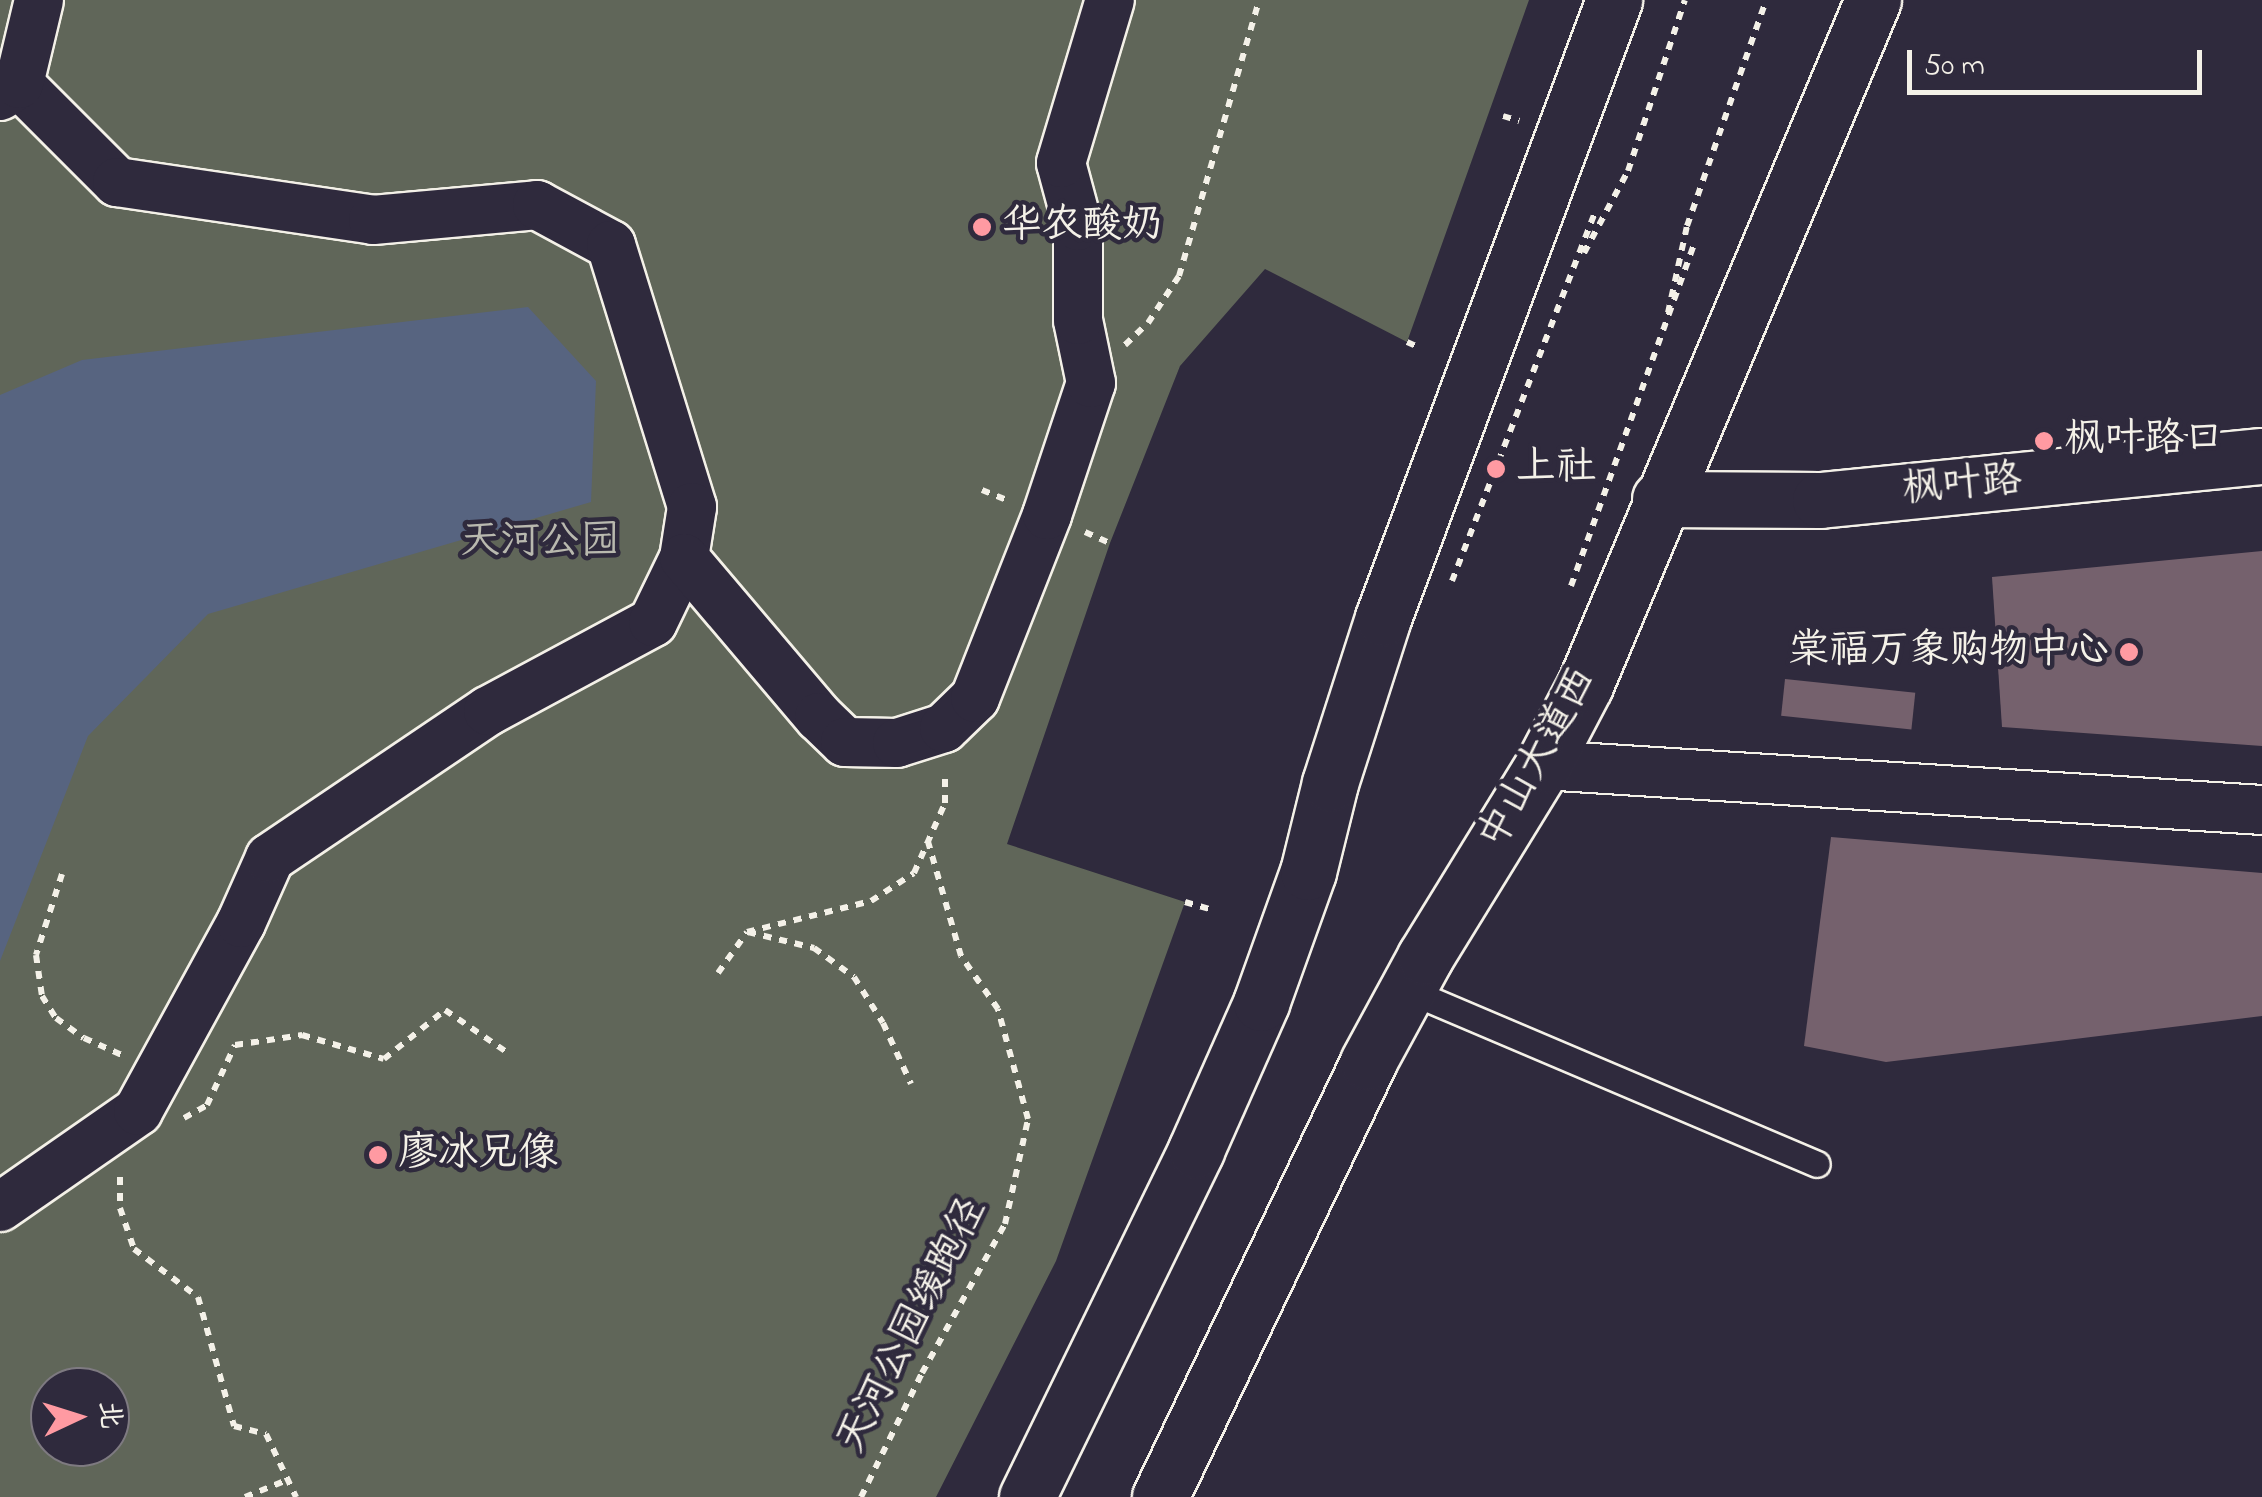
<!DOCTYPE html>
<meta charset="utf-8">
<style>
body{margin:0}
#map{position:relative;width:2262px;height:1497px;overflow:hidden;background:#2f2a3d;font-family:"Indie Flower","LXGW WenKai TC",sans-serif}
div>[style]{position:absolute}
[style*='--x']{left:calc(var(--x)*1px);top:calc(var(--y)*1px);width:calc(var(--w)*1px);rotate:calc(var(--a)*1deg)}
.green>*{inset:0;background:#606659}
.water>*{inset:0;background:#576480}
.building>*{inset:0;background:#75616d;transform-origin:0 0}
.path>*{height:6px;margin-top:-3px;transform-origin:0;background:repeating-linear-gradient(90deg,#f4f1e8 0 8px,transparent 0 16px)}
.roads{filter:drop-shadow(2px 0 #f4f1e8) drop-shadow(-2px 0 #f4f1e8) drop-shadow(0 2px #f4f1e8) drop-shadow(0 -2px #f4f1e8)}
.lane>*{height:25px;margin:-12.5px;padding:0 12.5px;transform-origin:12.5px;border-radius:12.5px;background:#2f2a3d}
.street>*{height:48px;margin:-24px;padding:0 24px;transform-origin:24px;border-radius:24px;background:#2f2a3d}
.secondary>*{height:55px;margin:-27.5px;padding:0 27.5px;transform-origin:27.5px;border-radius:27.5px;background:#2f2a3d}
.highway>*{height:55px;margin:-27.5px;padding:0 27.5px;transform-origin:27.5px;border-radius:27.5px;background:#2f2a3d}
.dots>*{width:28px;height:28px;translate:-50% -50%;box-sizing:border-box;border:5px solid #2f2a3d;border-radius:50%}
span{translate:-50% -50%;white-space:nowrap;text-align:center;line-height:1.15;-webkit-text-stroke:9px #2f2a3d;paint-order:stroke}
.poi-label{font-size:40px;color:#f4f1e8}
.left{translate:0 -50%;text-align:left}
.right{translate:-100% -50%;text-align:right}
.street-label{font-size:40px;color:#f4f1e8}
.park-label{font-size:40px;color:#b9b9af}
.north{position:absolute;left:30px;top:1367px;width:100px;height:100px;box-sizing:border-box;background:#2f2a3d;border:2px solid #7e7a81;border-radius:50%;rotate:86deg;font-size:28px;font-weight:700;line-height:40px;text-align:center;color:#f4f1e8}
.north::after{content:'';display:block;margin:auto;width:35px;height:45px;background:#ff9aa2;clip-path:polygon(50% 0,100% 100%,50% 72%,0 100%)}
.scale{position:absolute;left:1907px;top:50px;width:295px;height:45px;box-sizing:border-box;border:5px solid #f4f1e8;border-top:0;padding-left:12px;font-size:30px;line-height:35px;white-space:nowrap;color:#f4f1e8;-webkit-text-stroke:8px #2f2a3d;paint-order:stroke}
</style>
<div id="map">
<div class="green">
<i style="clip-path:polygon(evenodd,0 0,1529px 0,1407px 342px,1265px 269px,1180px 366px,1110px 543px,1007px 844px,1185px 902px,1056px 1261px,936px 1497px,0 1497px,0 0,50px 1387px,110px 1387px,110px 1447px,50px 1447px,50px 1387px)"></i>
</div>
<div class="water">
<i style="clip-path:polygon(528px 307px,596px 381px,591px 502px,208px 614px,88px 736px,0 961px,0 395px,82px 360px)"></i>
</div>
<div class="building">
<i style="clip-path:polygon(2262px 551px,2262px 746px,2002px 727px,1992px 577px)"></i>
<i style="left:1785px;top:679px;width:131px;height:37px;rotate:6deg"></i>
<i style="clip-path:polygon(1831px 837px,2262px 873px,2262px 1016px,1886px 1062px,1804px 1046px)"></i>
</div>
<div class="path">
<i style="--x:1503;--y:116;--w:17;--a:17"></i>
<i style="--x:1584;--y:253;--w:93;--a:-61.8"></i>
<i style="--x:1628;--y:171;--w:180;--a:-71.6"></i>
<i style="--x:1668;--y:313;--w:89;--a:-77.7"></i>
<i style="--x:1687;--y:226;--w:239;--a:-70.7"></i>
<i style="--x:1407;--y:342;--w:12;--a:24"></i>
<i style="--x:1125;--y:345;--w:32;--a:-44"></i>
<i style="--x:1148;--y:323;--w:56;--a:-56.6"></i>
<i style="--x:1179;--y:276;--w:287;--a:-73.8"></i>
<i style="--x:982;--y:490;--w:29;--a:22"></i>
<i style="--x:1085;--y:532;--w:27;--a:24"></i>
<i style="--x:1452;--y:581;--w:396;--a:-68.8"></i>
<i style="--x:1571;--y:586;--w:363;--a:-70.2"></i>
<i style="--x:62;--y:874;--w:85;--a:107.8"></i>
<i style="--x:36;--y:955;--w:41;--a:81.7"></i>
<i style="--x:42;--y:996;--w:26;--a:58"></i>
<i style="--x:56;--y:1018;--w:34;--a:36"></i>
<i style="--x:84;--y:1038;--w:42;--a:24.1"></i>
<i style="--x:1185;--y:902;--w:26;--a:16"></i>
<i style="--x:748;--y:932;--w:68;--a:13.6"></i>
<i style="--x:814;--y:948;--w:49;--a:35.9"></i>
<i style="--x:854;--y:977;--w:54;--a:57.8"></i>
<i style="--x:883;--y:1023;--w:67;--a:65.3"></i>
<i style="--x:718;--y:973;--w:50;--a:-54.7"></i>
<i style="--x:747;--y:932;--w:128;--a:-14"></i>
<i style="--x:871;--y:901;--w:51;--a:-33.1"></i>
<i style="--x:914;--y:873;--w:77;--a:-66.1"></i>
<i style="--x:945;--y:803;--w:29;--a:-90"></i>
<i style="--x:184;--y:1118;--w:26;--a:-29"></i>
<i style="--x:207;--y:1105;--w:66;--a:-65"></i>
<i style="--x:235;--y:1045;--w:68;--a:-8.5"></i>
<i style="--x:302;--y:1035;--w:85;--a:16.3"></i>
<i style="--x:384;--y:1059;--w:78;--a:-38.8"></i>
<i style="--x:445;--y:1010;--w:73;--a:34.3"></i>
<i style="--x:120;--y:1177;--w:31;--a:90"></i>
<i style="--x:120;--y:1208;--w:43;--a:71.1"></i>
<i style="--x:134;--y:1249;--w:80;--a:36.9"></i>
<i style="--x:198;--y:1297;--w:134;--a:74.4"></i>
<i style="--x:234;--y:1426;--w:33;--a:14"></i>
<i style="--x:266;--y:1434;--w:70;--a:64.5"></i>
<i style="--x:245;--y:1497;--w:45;--a:-22"></i>
<i style="--x:861;--y:1497;--w:138;--a:-63.8"></i>
<i style="--x:922;--y:1373;--w:171;--a:-60.9"></i>
<i style="--x:1005;--y:1224;--w:107;--a:-77.6"></i>
<i style="--x:1028;--y:1119;--w:114;--a:-105.3"></i>
<i style="--x:998;--y:1009;--w:65;--a:-124.9"></i>
<i style="--x:961;--y:956;--w:119;--a:-106.1"></i>
</div>
<div class="roads">
<div class="lane">
<i style="--x:1407;--y:990;--w:445;--a:23"></i>
</div>
<div class="street">
<i style="--x:19;--y:84;--w:139;--a:45"></i>
<i style="--x:117;--y:182;--w:259;--a:8.4"></i>
<i style="--x:373;--y:220;--w:165;--a:-5.2"></i>
<i style="--x:537;--y:205;--w:84;--a:28.4"></i>
<i style="--x:611;--y:245;--w:274;--a:72.8"></i>
<i style="--x:692;--y:507;--w:52;--a:98.9"></i>
<i style="--x:0;--y:96;--w:22;--a:-32"></i>
<i style="--x:19;--y:84;--w:86;--a:-76.6"></i>
<i style="--x:1543;--y:765;--w:720;--a:3.58"></i>
<i style="--x:0;--y:1207;--w:168;--a:-34.8"></i>
<i style="--x:138;--y:1111;--w:214;--a:-61.3"></i>
<i style="--x:241;--y:923;--w:71;--a:-66"></i>
<i style="--x:270;--y:858;--w:263;--a:-34"></i>
<i style="--x:488;--y:711;--w:187;--a:-28.3"></i>
<i style="--x:653;--y:622;--w:71;--a:-64.2"></i>
<i style="--x:684;--y:558;--w:209;--a:49.7"></i>
<i style="--x:819;--y:717;--w:36;--a:44"></i>
<i style="--x:845;--y:742;--w:52;--a:1.1"></i>
<i style="--x:897;--y:743;--w:49;--a:-17.7"></i>
<i style="--x:944;--y:728;--w:43;--a:-44.1"></i>
<i style="--x:975;--y:698;--w:197;--a:-68.5"></i>
<i style="--x:1047;--y:515;--w:139;--a:-71.6"></i>
<i style="--x:1091;--y:383;--w:64;--a:-101.7"></i>
<i style="--x:1078;--y:320;--w:94;--a:-90"></i>
<i style="--x:1078;--y:226;--w:65;--a:-105.1"></i>
<i style="--x:1061;--y:163;--w:170;--a:-73.3"></i>
</div>
<div class="secondary">
<i style="--x:1660;--y:499;--w:160;--a:0.4"></i>
<i style="--x:1820;--y:500;--w:444;--a:-5.7"></i>
</div>
<div class="highway">
<i style="--x:1027;--y:1497;--w:386;--a:-64"></i>
<i style="--x:1196;--y:1150;--w:161;--a:-66.1"></i>
<i style="--x:1261;--y:1003;--w:139;--a:-70.3"></i>
<i style="--x:1308;--y:872;--w:92;--a:-76.1"></i>
<i style="--x:1330;--y:783;--w:173;--a:-72.2"></i>
<i style="--x:1383;--y:618;--w:660;--a:-69.5"></i>
<i style="--x:1160;--y:1497;--w:482;--a:-64.4"></i>
<i style="--x:1368;--y:1062;--w:119;--a:-61.5"></i>
<i style="--x:1425;--y:957;--w:225;--a:-58.4"></i>
<i style="--x:1543;--y:765;--w:90;--a:-62.3"></i>
<i style="--x:1585;--y:685;--w:743;--a:-67.2"></i>
</div>
</div>
<div class="dots">
<i style="left:982px;top:227px;background:#ff9aa2"></i>
<i style="left:2044px;top:441px;background:#ff9aa2"></i>
<i style="left:1496px;top:469px;background:#ff9aa2"></i>
<i style="left:2129px;top:652px;background:#ff9aa2"></i>
<i style="left:378px;top:1155px;background:#ff9aa2"></i>
</div>
<div class="poi-label">
<span class="left" style="left:1002px;top:227px">华农酸奶</span>
<span class="left" style="left:2064px;top:441px">枫叶路口</span>
<span class="left" style="left:1516px;top:469px">上社</span>
<span class="right" style="left:2109px;top:652px">棠福万象购物中心</span>
<span class="left" style="left:398px;top:1155px">廖冰兄像</span>
</div>
<div class="street-label">
<span style="left:1962px;top:486px;rotate:-5deg">枫叶路</span>
<span style="left:1539px;top:759px;rotate:-61deg">中山大道西</span>
<span style="left:913px;top:1326px;rotate:-63deg">天河公园缓跑径</span>
</div>
<div class="park-label">
<span style="left:540px;top:543px">天河公园</span>
</div>
<div class="north">北</div>
<div class="scale">50 m</div>
</div>
